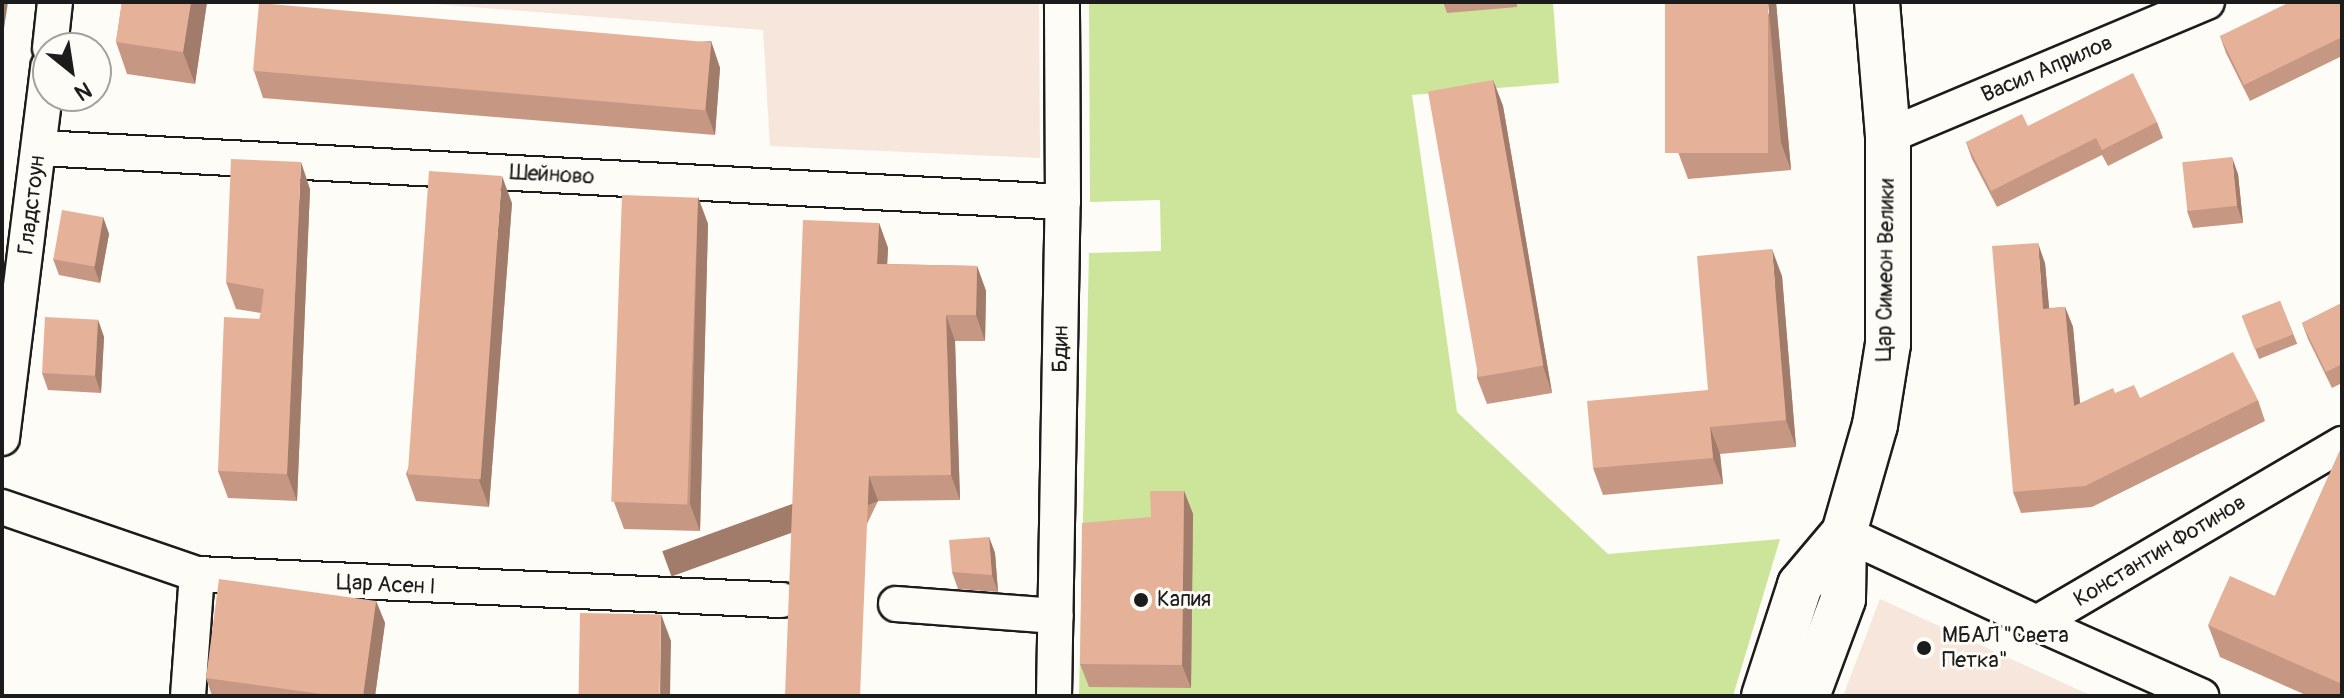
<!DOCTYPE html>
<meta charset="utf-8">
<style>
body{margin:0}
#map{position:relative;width:2344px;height:698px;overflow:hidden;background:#fdfcf7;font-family:Pangolin,sans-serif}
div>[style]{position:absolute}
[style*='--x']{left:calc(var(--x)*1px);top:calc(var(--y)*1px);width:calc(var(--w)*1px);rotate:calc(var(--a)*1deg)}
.built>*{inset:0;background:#f6e6db}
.green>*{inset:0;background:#cce59b}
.roads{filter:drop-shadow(2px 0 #1c1c1c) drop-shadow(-2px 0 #1c1c1c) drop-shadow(0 2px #1c1c1c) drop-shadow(0 -2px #1c1c1c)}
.minor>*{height:34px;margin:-17px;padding:0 17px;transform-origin:17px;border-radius:17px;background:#fdfcf7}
.secondary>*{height:44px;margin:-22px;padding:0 22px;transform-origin:22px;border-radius:22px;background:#fdfcf7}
.wall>*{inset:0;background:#c69884;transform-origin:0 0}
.shaded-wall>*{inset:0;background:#a17c6b;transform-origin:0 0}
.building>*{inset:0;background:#e6b199;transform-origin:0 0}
.dots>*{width:22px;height:22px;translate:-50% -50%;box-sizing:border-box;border:4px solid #fdfcf7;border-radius:50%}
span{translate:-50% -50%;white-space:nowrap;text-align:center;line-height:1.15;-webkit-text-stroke:6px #fdfcf7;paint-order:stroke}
.street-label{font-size:22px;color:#1c1c1c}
.poi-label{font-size:22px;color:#1c1c1c}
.left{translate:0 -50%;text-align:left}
.frame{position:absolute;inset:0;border:4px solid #1c1c1c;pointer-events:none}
.north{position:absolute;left:32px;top:32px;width:80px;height:80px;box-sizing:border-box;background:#fdfcf7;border:2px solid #a3a29f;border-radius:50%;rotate:150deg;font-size:22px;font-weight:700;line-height:32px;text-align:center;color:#1c1c1c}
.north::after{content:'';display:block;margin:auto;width:28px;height:36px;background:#1c1c1c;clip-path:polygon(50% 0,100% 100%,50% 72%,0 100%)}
</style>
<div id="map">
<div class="built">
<i style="clip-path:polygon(410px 2px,1039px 2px,1040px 158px,770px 146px,763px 30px)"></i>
<i style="clip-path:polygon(1880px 599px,2092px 696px,1843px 696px)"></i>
</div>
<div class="green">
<i style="clip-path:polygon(1089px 2px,1553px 2px,1559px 83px,1412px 95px,1457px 412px,1608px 554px,1780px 539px,1733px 696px,1079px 696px,1089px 253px,1161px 251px,1160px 200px,1090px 202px)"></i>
</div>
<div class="roads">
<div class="minor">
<i style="--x:50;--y:48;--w:46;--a:-83.8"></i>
<i style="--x:1888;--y:136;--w:346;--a:-22.8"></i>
<i style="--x:40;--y:148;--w:1024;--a:3.02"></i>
<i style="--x:2;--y:438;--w:374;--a:-82.9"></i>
<i style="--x:2;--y:507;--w:206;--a:19"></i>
<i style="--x:197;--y:574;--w:585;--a:2.55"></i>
<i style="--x:1844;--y:533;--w:213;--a:25"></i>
<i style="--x:2037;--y:623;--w:354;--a:-30.4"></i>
<i style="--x:896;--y:604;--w:160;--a:4.3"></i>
<i style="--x:2037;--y:623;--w:180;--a:24"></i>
<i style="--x:188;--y:696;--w:122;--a:-85.8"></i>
<i style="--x:1054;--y:696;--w:494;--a:-89"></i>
<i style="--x:1063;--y:202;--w:200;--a:-90.3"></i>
</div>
<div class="secondary">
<i style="--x:1764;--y:696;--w:117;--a:-72"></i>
<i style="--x:1800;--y:585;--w:68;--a:-49.8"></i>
<i style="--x:1807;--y:696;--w:103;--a:-69.6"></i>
<i style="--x:1843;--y:599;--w:66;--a:-89.1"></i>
<i style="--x:1844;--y:533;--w:112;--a:-74"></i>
<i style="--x:1875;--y:425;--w:82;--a:-80.9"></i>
<i style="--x:1888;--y:344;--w:208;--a:-90"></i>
<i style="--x:1888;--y:136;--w:134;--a:-94.7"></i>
</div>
</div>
<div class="wall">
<i style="clip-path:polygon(122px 2px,207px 2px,195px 84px,127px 74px,116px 42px)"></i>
<i style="clip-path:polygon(1443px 2px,1517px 2px,1517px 7px,1447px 13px)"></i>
<i style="clip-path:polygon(1776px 2px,1791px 170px,1688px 179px,1678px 152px)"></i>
<i style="clip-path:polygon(2342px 2px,2342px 56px,2250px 101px,2226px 53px,2220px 36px)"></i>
<i style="clip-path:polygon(711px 41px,720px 68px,715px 135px,263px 98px,254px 71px)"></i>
<i style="clip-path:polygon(1493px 80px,1503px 106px,1552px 393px,1487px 404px,1477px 378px)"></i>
<i style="clip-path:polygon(2157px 122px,2163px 138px,2108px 166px,2102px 155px,1997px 207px,1972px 159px,1966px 142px,2028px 126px)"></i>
<i style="clip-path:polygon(2238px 174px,2243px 223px,2193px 228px,2187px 211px)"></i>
<i style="clip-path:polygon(310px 189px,297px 501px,228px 498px,218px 471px,261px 313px,236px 309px,226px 282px)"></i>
<i style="clip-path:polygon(698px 197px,708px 224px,700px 531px,624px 529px,614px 502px)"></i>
<i style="clip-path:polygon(512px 203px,489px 507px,416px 501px,406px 474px)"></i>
<i style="clip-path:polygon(103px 217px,109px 234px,100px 283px,59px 275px,53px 259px)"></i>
<i style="clip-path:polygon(879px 223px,888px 248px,887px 264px,977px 266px,986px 291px,985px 341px,955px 341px,960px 500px,878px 501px,785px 696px)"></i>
<i style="clip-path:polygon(2045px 263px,2049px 308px,2065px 307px,2073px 327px,2080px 403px,2115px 393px,2140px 398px,2258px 400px,2265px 421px,2092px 507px,2021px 513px,2013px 492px)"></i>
<i style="clip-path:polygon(1782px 276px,1796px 447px,1720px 454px,1723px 484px,1603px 495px,1593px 468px,1708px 390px)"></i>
<i style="left:2280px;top:301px;width:46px;height:41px;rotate:68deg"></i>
<i style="clip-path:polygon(2342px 303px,2342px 383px,2332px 388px,2308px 339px,2302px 323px)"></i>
<i style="clip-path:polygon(98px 320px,104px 337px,101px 393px,48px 390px,42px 373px)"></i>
<i style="clip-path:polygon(2342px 446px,2342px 696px,2308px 696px,2220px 657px,2208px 625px,2275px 596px)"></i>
<i style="clip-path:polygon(1184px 491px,1193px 514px,1191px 688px,1089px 687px,1080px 664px,1151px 517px)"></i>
<i style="clip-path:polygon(989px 537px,995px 553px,998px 592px,958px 589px,952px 572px)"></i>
<i style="clip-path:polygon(376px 601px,385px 623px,375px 696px,212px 696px,206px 678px)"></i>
</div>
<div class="shaded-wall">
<i style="clip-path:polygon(2px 2px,8px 2px,2px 42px)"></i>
<i style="clip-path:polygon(191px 2px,207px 2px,195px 84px,183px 52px)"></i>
<i style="clip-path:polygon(1768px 2px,1776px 2px,1791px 170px,1781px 143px)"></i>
<i style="clip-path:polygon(711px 41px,720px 68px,715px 135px,705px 108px)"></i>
<i style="clip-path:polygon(1493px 80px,1503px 106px,1552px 393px,1543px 366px)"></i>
<i style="clip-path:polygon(2232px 157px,2238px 174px,2243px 223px,2237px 206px)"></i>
<i style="clip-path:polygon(301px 162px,310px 189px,297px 501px,287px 474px)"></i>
<i style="clip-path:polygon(502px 176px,512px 203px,489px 507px,479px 480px)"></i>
<i style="clip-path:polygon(698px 197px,708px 224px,700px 531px,690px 504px)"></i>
<i style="clip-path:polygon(103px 217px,109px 234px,100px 283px,94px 267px)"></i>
<i style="clip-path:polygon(879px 223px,888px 248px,886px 289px,877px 264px)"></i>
<i style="clip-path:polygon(2038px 243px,2045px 263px,2051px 329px,2043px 309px)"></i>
<i style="clip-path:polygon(1772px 249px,1782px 276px,1796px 447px,1786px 420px)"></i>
<i style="clip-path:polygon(977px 266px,986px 291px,985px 341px,976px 315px)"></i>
<i style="clip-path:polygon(2065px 307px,2073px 327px,2082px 426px,2074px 406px)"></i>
<i style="clip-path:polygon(946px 315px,955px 341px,960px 500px,951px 475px)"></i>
<i style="clip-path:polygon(98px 320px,104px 337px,101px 393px,95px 376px)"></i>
<i style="clip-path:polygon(1710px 427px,1720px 454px,1723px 484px,1713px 458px)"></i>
<i style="left:869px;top:476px;width:27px;height:220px;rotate:70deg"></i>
<i style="clip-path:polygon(1184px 491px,1193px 514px,1191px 688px,1182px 665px)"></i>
<i style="clip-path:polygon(989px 537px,995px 553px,998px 592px,992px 575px)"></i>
<i style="clip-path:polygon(376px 601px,385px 623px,375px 696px,363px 696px)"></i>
<i style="clip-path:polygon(661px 614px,671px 641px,670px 696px,660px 696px)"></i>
</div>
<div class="building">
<i style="clip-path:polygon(122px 2px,191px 2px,183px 52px,116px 42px)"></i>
<i style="left:1665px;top:2px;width:103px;height:151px"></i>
<i style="clip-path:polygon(2290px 2px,2342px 2px,2342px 37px,2244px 85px,2220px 36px)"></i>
<i style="left:259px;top:3px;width:454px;height:68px;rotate:5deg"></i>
<i style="clip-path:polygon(2133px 73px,2157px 122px,2102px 150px,2096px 138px,1991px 191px,1966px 142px,2022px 114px,2028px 126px)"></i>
<i style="left:1493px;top:80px;width:290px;height:66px;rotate:80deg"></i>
<i style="left:2232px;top:157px;width:49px;height:50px;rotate:84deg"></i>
<i style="clip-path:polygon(231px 159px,301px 162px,287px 474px,218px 471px,224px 317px,260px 319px,264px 289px,226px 282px)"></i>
<i style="left:429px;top:171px;width:73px;height:304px;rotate:4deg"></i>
<i style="left:622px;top:195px;width:76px;height:307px;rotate:2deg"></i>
<i style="left:62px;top:210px;width:42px;height:50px;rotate:10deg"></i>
<i style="clip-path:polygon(803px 220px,879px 223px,877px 264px,977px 266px,976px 315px,946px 315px,951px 475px,869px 476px,860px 696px,785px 696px)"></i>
<i style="clip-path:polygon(2038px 243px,2043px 309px,2065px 307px,2074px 406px,2113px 388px,2115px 393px,2134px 385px,2140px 398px,2233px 352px,2258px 400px,2085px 486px,2013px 492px,1992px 246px)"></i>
<i style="clip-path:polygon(1772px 249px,1786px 420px,1710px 427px,1713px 458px,1593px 468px,1587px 401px,1708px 390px,1697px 256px)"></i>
<i style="left:2280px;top:301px;width:36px;height:41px;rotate:69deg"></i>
<i style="clip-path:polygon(2342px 303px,2342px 364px,2326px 372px,2302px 323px)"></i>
<i style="left:45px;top:317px;width:53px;height:56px;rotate:3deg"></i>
<i style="clip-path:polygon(2342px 446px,2342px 684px,2208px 625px,2230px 576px,2275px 596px)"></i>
<i style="clip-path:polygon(1150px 491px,1184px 491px,1182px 665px,1080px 664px,1082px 523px,1151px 517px)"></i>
<i style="clip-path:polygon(989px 537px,992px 575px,952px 572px,949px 540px)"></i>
<i style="clip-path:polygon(219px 579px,376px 601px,363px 696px,336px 696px,206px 678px)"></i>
<i style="left:580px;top:613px;width:81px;height:83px;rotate:1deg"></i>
</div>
<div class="dots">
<i style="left:1141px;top:600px;background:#1c1c1c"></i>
<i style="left:1924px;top:648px;background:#1c1c1c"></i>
</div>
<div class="street-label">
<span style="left:2047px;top:69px;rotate:-23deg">Васил Априлов</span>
<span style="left:552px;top:175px;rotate:3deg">Шейново</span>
<span style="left:32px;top:205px;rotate:-83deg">Гладстоун</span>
<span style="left:1886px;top:270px;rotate:-89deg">Цар Симеон Велики</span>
<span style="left:1061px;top:349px;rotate:-89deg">Бдин</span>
<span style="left:2160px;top:551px;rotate:-31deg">Константин Фотинов</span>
<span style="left:386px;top:585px;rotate:3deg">Цар Асен I</span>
</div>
<div class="poi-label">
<span class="left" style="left:1157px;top:600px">Капия</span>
<span class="left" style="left:1942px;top:648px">МБАЛ "Света<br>Петка"</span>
</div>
<div class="frame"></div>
<div class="north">N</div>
</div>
